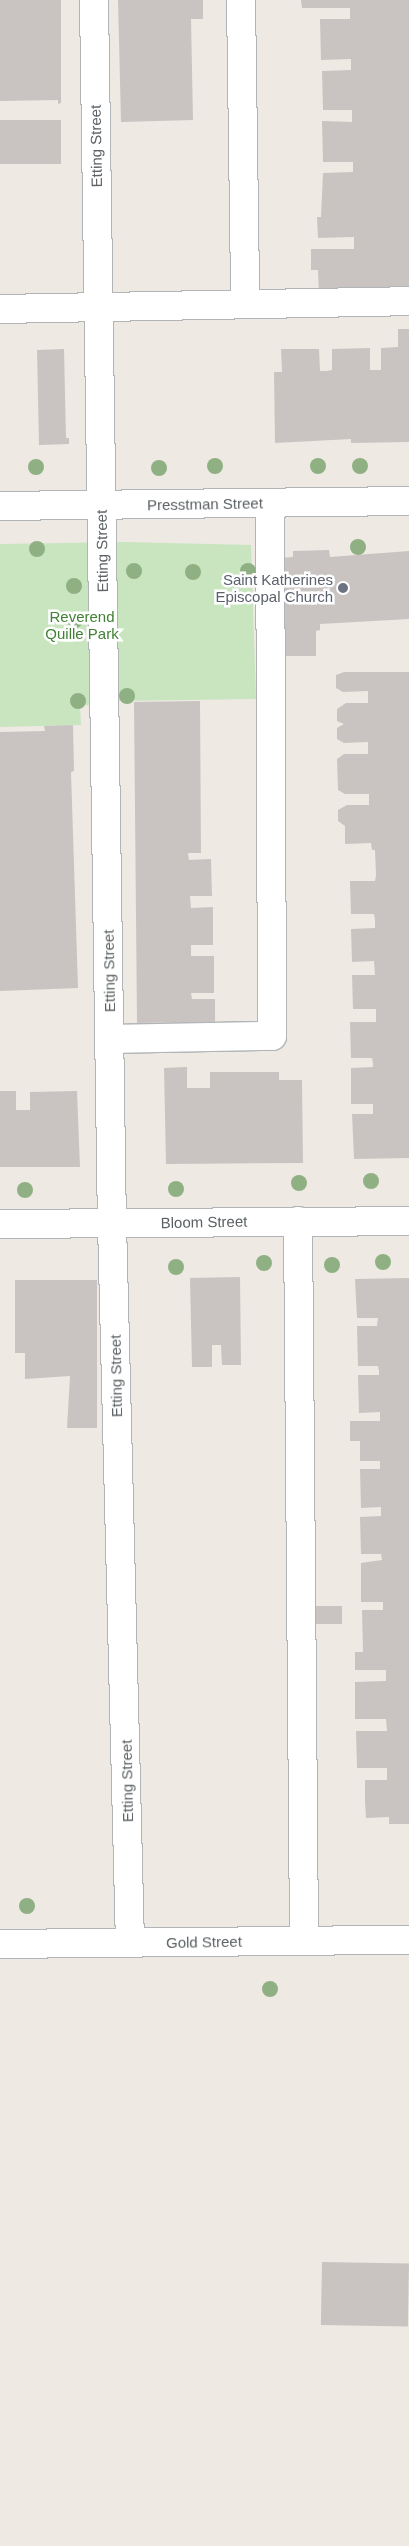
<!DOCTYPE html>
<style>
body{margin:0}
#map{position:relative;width:409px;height:2546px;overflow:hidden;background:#eee9e3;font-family:Helvetica,sans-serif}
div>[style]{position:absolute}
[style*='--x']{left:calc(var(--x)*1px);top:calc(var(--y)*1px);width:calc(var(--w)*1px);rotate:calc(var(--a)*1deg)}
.green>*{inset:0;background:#c8e5c0}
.building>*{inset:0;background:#c9c4c1;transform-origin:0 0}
.roads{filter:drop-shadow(1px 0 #b1b5b8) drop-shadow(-1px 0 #b1b5b8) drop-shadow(0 1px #b1b5b8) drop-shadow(0 -1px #b1b5b8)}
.minor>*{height:28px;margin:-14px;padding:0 14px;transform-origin:14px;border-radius:14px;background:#fff}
.trees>*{width:16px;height:16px;margin:-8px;border-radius:50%;background:#8fb083}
.dots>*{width:14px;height:14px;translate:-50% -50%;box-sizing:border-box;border:2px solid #fff;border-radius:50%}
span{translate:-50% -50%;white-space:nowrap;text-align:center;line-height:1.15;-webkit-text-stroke:5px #fff;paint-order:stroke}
.street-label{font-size:15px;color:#5b6164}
.worship-label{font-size:15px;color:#5b616d}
.right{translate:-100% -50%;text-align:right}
.park-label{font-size:15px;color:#428135}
</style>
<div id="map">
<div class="green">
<i style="clip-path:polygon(125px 542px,251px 545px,256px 699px,117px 701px,80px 706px,81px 725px,0 727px,0 544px)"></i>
</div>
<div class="building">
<i style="clip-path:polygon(0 0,61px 0,61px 103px,58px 104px,58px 100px,0 101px)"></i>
<i style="clip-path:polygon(118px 0,203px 0,203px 19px,191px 19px,193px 120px,121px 122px)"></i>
<i style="clip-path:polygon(301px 0,409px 0,409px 295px,319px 296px,318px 270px,311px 270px,311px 249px,354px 249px,354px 237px,318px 238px,317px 217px,321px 217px,323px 173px,353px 172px,353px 162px,323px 162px,322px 121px,352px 122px,352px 110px,323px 110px,322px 71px,351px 70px,351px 59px,321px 60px,320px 19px,350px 19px,350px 8px,302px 8px)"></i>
<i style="left:0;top:120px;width:61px;height:44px"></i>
<i style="clip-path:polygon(398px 329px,409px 329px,409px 442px,351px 443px,351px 439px,275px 443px,274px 372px,282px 372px,281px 349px,319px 349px,320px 371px,326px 371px,332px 370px,332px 349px,370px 348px,370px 370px,381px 370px,381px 348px,398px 347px)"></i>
<i style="clip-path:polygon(64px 349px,66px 438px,69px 438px,69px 444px,39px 445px,37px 350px)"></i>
<i style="clip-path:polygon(329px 550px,330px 557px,409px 551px,409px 619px,320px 624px,320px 630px,316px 631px,316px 656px,282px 656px,277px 558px,293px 557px,293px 551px)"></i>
<i style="clip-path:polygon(344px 672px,409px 672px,409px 1158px,354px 1159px,352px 1114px,373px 1114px,373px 1104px,351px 1104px,351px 1068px,373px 1067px,373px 1064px,372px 1058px,351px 1058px,350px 1022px,376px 1022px,376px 1009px,353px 1009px,352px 975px,375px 975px,374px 961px,352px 962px,351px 929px,375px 928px,375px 920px,374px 914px,351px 914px,350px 881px,375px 881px,376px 875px,375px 850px,372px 850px,371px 843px,345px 844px,345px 826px,338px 821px,338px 810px,347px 805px,369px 805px,369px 794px,345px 794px,338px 790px,337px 759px,344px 754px,368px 754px,368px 742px,344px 743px,337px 739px,337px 728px,344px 724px,337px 721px,337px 709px,346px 703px,368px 703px,368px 691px,343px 692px,336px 688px,336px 675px)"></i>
<i style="clip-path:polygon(200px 701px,201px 853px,188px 853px,189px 860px,211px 859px,212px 896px,190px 896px,191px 908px,213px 907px,213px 945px,191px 945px,191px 956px,214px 956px,214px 993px,191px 993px,192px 999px,215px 999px,215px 1022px,137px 1023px,134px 702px)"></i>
<i style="clip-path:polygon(73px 725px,74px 771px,71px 772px,78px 988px,0 991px,0 732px,45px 731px,44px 726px)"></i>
<i style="clip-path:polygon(187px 1067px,187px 1088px,210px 1088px,210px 1072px,279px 1072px,279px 1080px,302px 1080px,303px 1163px,166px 1164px,164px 1068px)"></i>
<i style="clip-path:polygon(0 1091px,16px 1091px,16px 1110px,30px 1110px,30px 1092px,77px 1091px,80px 1167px,0 1167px)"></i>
<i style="clip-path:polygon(240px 1277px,241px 1365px,222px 1365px,221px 1345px,212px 1345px,212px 1367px,192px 1367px,190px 1278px)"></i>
<i style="clip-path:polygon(409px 1278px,409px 1824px,389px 1824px,389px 1817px,366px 1818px,365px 1801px,365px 1780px,387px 1780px,387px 1768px,357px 1768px,356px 1731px,387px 1731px,386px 1719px,355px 1719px,355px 1682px,386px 1681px,386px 1670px,355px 1670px,355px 1652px,363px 1652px,362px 1610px,383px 1610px,383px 1602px,361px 1602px,361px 1563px,382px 1560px,381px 1554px,361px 1554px,360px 1517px,381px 1516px,381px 1507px,361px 1508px,360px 1469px,380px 1469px,380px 1461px,360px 1461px,360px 1441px,350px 1441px,350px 1421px,380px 1421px,380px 1412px,359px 1413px,358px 1375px,379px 1375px,379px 1371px,378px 1366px,358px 1366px,357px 1326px,377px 1326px,378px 1318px,357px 1318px,355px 1279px)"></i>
<i style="clip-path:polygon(15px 1280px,97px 1280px,97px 1428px,67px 1428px,70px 1376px,25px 1379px,25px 1353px,15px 1353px)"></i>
<i style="left:342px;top:1606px;width:18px;height:27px;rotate:90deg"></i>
<i style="left:322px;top:2262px;width:87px;height:63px;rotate:1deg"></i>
</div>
<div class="roads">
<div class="minor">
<i style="--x:94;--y:0;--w:1223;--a:89.16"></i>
<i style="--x:112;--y:1223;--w:720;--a:88.57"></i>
<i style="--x:241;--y:0;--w:304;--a:89.2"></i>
<i style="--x:0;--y:309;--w:409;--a:-1.1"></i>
<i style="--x:0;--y:506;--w:409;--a:-0.7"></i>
<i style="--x:110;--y:1039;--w:162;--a:-1.1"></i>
<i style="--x:272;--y:1036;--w:533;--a:-90.21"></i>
<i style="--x:298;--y:1221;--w:719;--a:89.52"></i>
<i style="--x:0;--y:1224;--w:409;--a:-0.4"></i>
<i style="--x:0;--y:1944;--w:409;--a:-0.6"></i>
</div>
</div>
<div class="trees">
<i style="left:215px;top:466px"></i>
<i style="left:318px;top:466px"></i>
<i style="left:360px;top:466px"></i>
<i style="left:36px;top:467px"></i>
<i style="left:159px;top:468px"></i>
<i style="left:358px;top:547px"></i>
<i style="left:37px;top:549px"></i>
<i style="left:134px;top:571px"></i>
<i style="left:248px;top:571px"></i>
<i style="left:193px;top:572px"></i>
<i style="left:74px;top:586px"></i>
<i style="left:75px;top:620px"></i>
<i style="left:127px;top:696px"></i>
<i style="left:78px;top:701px"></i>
<i style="left:371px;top:1181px"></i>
<i style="left:299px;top:1183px"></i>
<i style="left:176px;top:1189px"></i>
<i style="left:25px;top:1190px"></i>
<i style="left:383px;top:1262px"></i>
<i style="left:264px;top:1263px"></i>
<i style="left:332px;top:1265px"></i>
<i style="left:176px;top:1267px"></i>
<i style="left:27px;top:1906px"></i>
<i style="left:270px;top:1989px"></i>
</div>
<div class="dots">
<i style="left:343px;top:588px;background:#6b7280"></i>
</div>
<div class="street-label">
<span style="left:96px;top:146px;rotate:-91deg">Etting Street</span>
<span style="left:205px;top:504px;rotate:-1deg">Presstman Street</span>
<span style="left:102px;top:551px;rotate:-91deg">Etting Street</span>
<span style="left:109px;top:971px;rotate:-91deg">Etting Street</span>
<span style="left:204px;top:1222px;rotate:-1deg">Bloom Street</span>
<span style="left:116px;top:1376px;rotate:-91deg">Etting Street</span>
<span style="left:127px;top:1781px;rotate:-91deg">Etting Street</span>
<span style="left:204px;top:1942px;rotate:-1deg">Gold Street</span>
</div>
<div class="worship-label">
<span class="right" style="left:333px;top:588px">Saint Katherines<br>Episcopal Church</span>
</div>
<div class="park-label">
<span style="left:82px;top:625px">Reverend<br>Quille Park</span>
</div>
</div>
